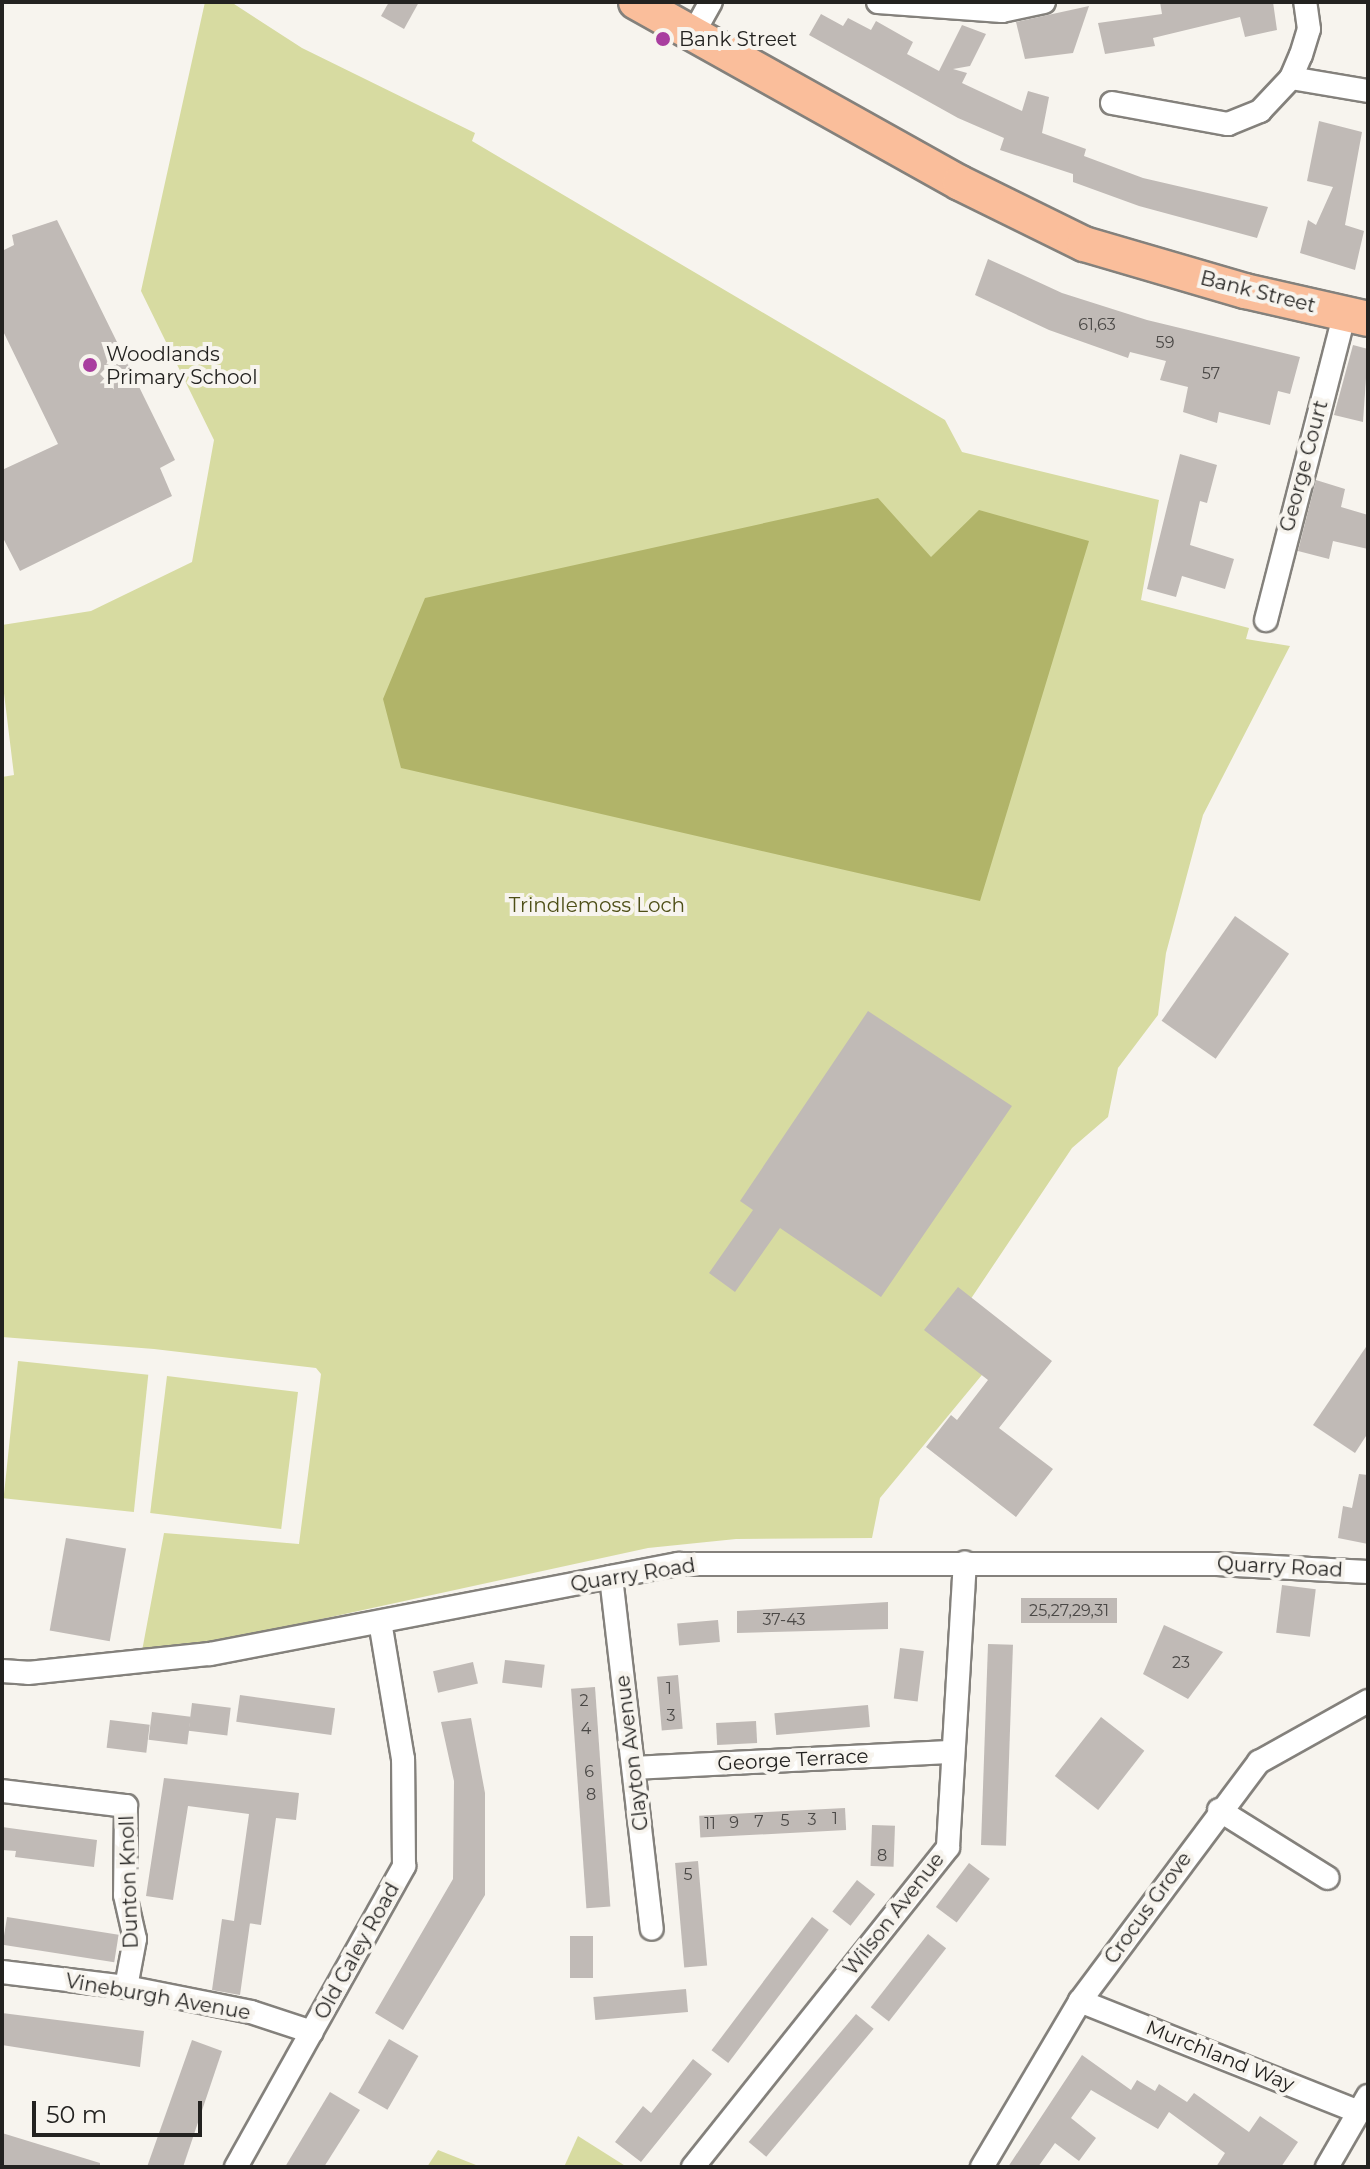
<!DOCTYPE html>
<style>
body{margin:0}
#map{position:relative;width:1370px;height:2169px;overflow:hidden;background:#f7f4ee;font-family:Montserrat,sans-serif}
div>[style]{position:absolute}
[style*='--x']{left:calc(var(--x)*1px);top:calc(var(--y)*1px);width:calc(var(--w)*1px);rotate:calc(var(--a)*1deg)}
.green>*{inset:0;background:#d7dba1;transform-origin:0 0}
.forest>*{inset:0;background:#b1b469}
.building>*{inset:0;background:#c0bab6;transform-origin:0 0}
.roads{filter:drop-shadow(2px 0 #84817c) drop-shadow(-2px 0 #84817c) drop-shadow(0 2px #84817c) drop-shadow(0 -2px #84817c)}
.minor>*{height:22px;margin:-11px;padding:0 11px;transform-origin:11px;border-radius:11px;background:#fff}
.primary>*{height:34px;margin:-17px;padding:0 17px;transform-origin:17px;border-radius:17px;background:#fabe9b}
.dots>*{width:22px;height:22px;translate:-50% -50%;box-sizing:border-box;border:4px solid #f7f4ee;border-radius:50%}
span{translate:-50% -50%;white-space:nowrap;text-align:center;line-height:1.15;-webkit-text-stroke:8px #f7f4ee;paint-order:stroke}
.number-label{font-size:16px;color:#4a4846}
.number-label span{-webkit-text-stroke-width:0}
.poi-label{font-size:20px;color:#232220}
.left{translate:0 -50%;text-align:left}
.street-label{font-size:20px;color:#232220}
.park-label{font-size:20px;color:#4e4f17}
.frame{position:absolute;inset:0;border:4px solid #232220;pointer-events:none}
.scale{position:absolute;left:32px;top:2101px;width:170px;height:36px;box-sizing:border-box;border:4px solid #232220;border-top:0;padding-left:10px;font-size:24px;line-height:28px;white-space:nowrap;color:#232220;-webkit-text-stroke:6px #f7f4ee;paint-order:stroke}
</style>
<div id="map">
<div class="green">
<i style="clip-path:polygon(205px 2px,231px 2px,302px 48px,475px 133px,472px 141px,945px 420px,962px 452px,1159px 500px,1141px 600px,1249px 628px,1246px 639px,1290px 646px,1203px 815px,1166px 953px,1158px 1015px,1118px 1068px,1108px 1117px,1072px 1148px,960px 1315px,991px 1364px,880px 1498px,872px 1538px,736px 1539px,648px 1548px,207px 1644px,142px 1651px,164px 1533px,299px 1544px,321px 1374px,316px 1368px,154px 1349px,2px 1337px,2px 777px,14px 775px,2px 677px,2px 625px,91px 611px,192px 562px,214px 440px,141px 291px)"></i>
<i style="left:18px;top:1361px;width:131px;height:138px;rotate:6deg"></i>
<i style="left:167px;top:1376px;width:132px;height:138px;rotate:7deg"></i>
<i style="clip-path:polygon(578px 2136px,627px 2167px,564px 2167px)"></i>
<i style="clip-path:polygon(438px 2150px,481px 2167px,427px 2167px)"></i>
</div>
<div class="forest">
<i style="clip-path:polygon(878px 498px,931px 557px,979px 510px,1089px 541px,980px 901px,401px 768px,383px 699px,425px 598px)"></i>
</div>
<div class="building">
<i style="clip-path:polygon(389px 2px,419px 2px,404px 29px,381px 16px)"></i>
<i style="clip-path:polygon(1160px 2px,1273px 2px,1277px 30px,1245px 37px,1240px 17px,1153px 38px,1155px 46px,1105px 54px,1098px 23px,1162px 14px)"></i>
<i style="clip-path:polygon(1089px 6px,1073px 53px,1025px 59px,1016px 22px)"></i>
<i style="clip-path:polygon(821px 14px,843px 26px,848px 18px,871px 30px,876px 21px,913px 42px,907px 54px,939px 71px,962px 25px,986px 34px,970px 66px,953px 69px,967px 73px,962px 83px,1022px 111px,1028px 91px,1049px 97px,1042px 133px,1086px 149px,1084px 156px,1143px 178px,1268px 207px,1257px 238px,1139px 206px,1073px 182px,1073px 174px,1000px 150px,1004px 138px,958px 118px,809px 35px)"></i>
<i style="clip-path:polygon(1319px 121px,1362px 132px,1345px 225px,1364px 231px,1355px 270px,1300px 253px,1308px 220px,1316px 225px,1333px 187px,1307px 181px)"></i>
<i style="clip-path:polygon(57px 220px,175px 460px,160px 468px,172px 496px,20px 571px,2px 536px,2px 470px,58px 444px,2px 329px,2px 251px,14px 245px,12px 235px)"></i>
<i style="clip-path:polygon(988px 259px,1062px 293px,1147px 320px,1300px 357px,1290px 394px,1278px 391px,1270px 425px,1219px 412px,1217px 423px,1183px 412px,1188px 387px,1160px 380px,1166px 361px,1130px 352px,1128px 358px,1049px 330px,975px 295px)"></i>
<i style="clip-path:polygon(1353px 345px,1368px 349px,1363px 422px,1334px 415px)"></i>
<i style="clip-path:polygon(1180px 454px,1217px 465px,1207px 503px,1200px 501px,1190px 545px,1234px 559px,1225px 589px,1182px 576px,1176px 597px,1147px 589px)"></i>
<i style="clip-path:polygon(1316px 480px,1345px 489px,1341px 507px,1368px 515px,1368px 549px,1333px 541px,1329px 559px,1298px 551px)"></i>
<i style="left:1235px;top:916px;width:66px;height:128px;rotate:35deg"></i>
<i style="clip-path:polygon(868px 1011px,1012px 1106px,881px 1297px,780px 1228px,735px 1292px,709px 1273px,753px 1210px,740px 1201px)"></i>
<i style="clip-path:polygon(958px 1287px,1052px 1361px,999px 1428px,1053px 1469px,1016px 1517px,926px 1447px,951px 1415px,957px 1420px,988px 1380px,924px 1330px)"></i>
<i style="clip-path:polygon(1368px 1344px,1368px 1433px,1355px 1453px,1313px 1425px)"></i>
<i style="clip-path:polygon(1359px 1474px,1368px 1475px,1368px 1544px,1338px 1538px,1343px 1506px,1352px 1508px)"></i>
<i style="left:66px;top:1538px;width:61px;height:94px;rotate:10deg"></i>
<i style="left:1282px;top:1585px;width:34px;height:48px;rotate:7deg"></i>
<i style="left:1021px;top:1598px;width:96px;height:25px"></i>
<i style="clip-path:polygon(888px 1602px,888px 1629px,737px 1633px,737px 1611px)"></i>
<i style="left:718px;top:1620px;width:22px;height:41px;rotate:85deg"></i>
<i style="clip-path:polygon(1164px 1625px,1223px 1652px,1188px 1699px,1143px 1674px)"></i>
<i style="left:988px;top:1644px;width:25px;height:201px;rotate:2deg"></i>
<i style="left:900px;top:1648px;width:24px;height:51px;rotate:7deg"></i>
<i style="left:505px;top:1660px;width:40px;height:23px;rotate:7deg"></i>
<i style="left:473px;top:1662px;width:22px;height:41px;rotate:77deg"></i>
<i style="left:678px;top:1675px;width:54px;height:21px;rotate:85deg"></i>
<i style="left:595px;top:1687px;width:220px;height:24px;rotate:86deg"></i>
<i style="left:240px;top:1695px;width:96px;height:27px;rotate:8deg"></i>
<i style="left:192px;top:1703px;width:39px;height:28px;rotate:7deg"></i>
<i style="left:868px;top:1705px;width:22px;height:94px;rotate:85deg"></i>
<i style="left:152px;top:1712px;width:39px;height:28px;rotate:7deg"></i>
<i style="left:1101px;top:1717px;width:55px;height:75px;rotate:38deg"></i>
<i style="clip-path:polygon(471px 1718px,485px 1793px,485px 1895px,403px 2030px,375px 2013px,453px 1879px,454px 1781px,441px 1722px)"></i>
<i style="left:110px;top:1720px;width:40px;height:28px;rotate:7deg"></i>
<i style="left:756px;top:1721px;width:22px;height:40px;rotate:87deg"></i>
<i style="clip-path:polygon(164px 1778px,299px 1793px,296px 1820px,276px 1818px,261px 1925px,236px 1921px,250px 1923px,240px 1995px,212px 1990px,222px 1919px,234px 1921px,249px 1814px,188px 1806px,173px 1900px,146px 1896px)"></i>
<i style="left:845px;top:1808px;width:22px;height:146px;rotate:87deg"></i>
<i style="left:872px;top:1825px;width:23px;height:41px;rotate:2deg"></i>
<i style="clip-path:polygon(2px 1827px,97px 1840px,94px 1867px,15px 1857px,16px 1851px,2px 1850px)"></i>
<i style="left:698px;top:1861px;width:105px;height:23px;rotate:85deg"></i>
<i style="left:969px;top:1863px;width:26px;height:55px;rotate:37deg"></i>
<i style="left:857px;top:1880px;width:23px;height:40px;rotate:38deg"></i>
<i style="left:7px;top:1917px;width:113px;height:28px;rotate:9deg"></i>
<i style="left:812px;top:1917px;width:21px;height:167px;rotate:37deg"></i>
<i style="left:928px;top:1934px;width:23px;height:93px;rotate:38deg"></i>
<i style="left:570px;top:1936px;width:23px;height:42px"></i>
<i style="left:686px;top:1989px;width:23px;height:93px;rotate:85deg"></i>
<i style="clip-path:polygon(2px 2013px,144px 2031px,140px 2067px,2px 2045px)"></i>
<i style="left:856px;top:2014px;width:23px;height:167px;rotate:40deg"></i>
<i style="left:389px;top:2039px;width:34px;height:62px;rotate:30deg"></i>
<i style="clip-path:polygon(192px 2040px,222px 2051px,183px 2167px,147px 2167px)"></i>
<i style="clip-path:polygon(1082px 2055px,1131px 2090px,1137px 2080px,1155px 2091px,1159px 2084px,1187px 2102px,1194px 2093px,1249px 2132px,1260px 2116px,1298px 2142px,1281px 2167px,1216px 2167px,1225px 2153px,1169px 2112px,1158px 2129px,1091px 2090px,1071px 2118px,1096px 2138px,1079px 2161px,1055px 2143px,1038px 2167px,1008px 2167px)"></i>
<i style="clip-path:polygon(693px 2059px,712px 2074px,641px 2162px,615px 2142px,643px 2106px,651px 2113px)"></i>
<i style="clip-path:polygon(330px 2092px,360px 2110px,324px 2167px,285px 2167px)"></i>
<i style="clip-path:polygon(2px 2133px,100px 2163px,100px 2167px,2px 2167px)"></i>
</div>
<div class="roads">
<div class="minor">
<i style="--x:878;--y:2;--w:124;--a:4.2"></i>
<i style="--x:1002;--y:11;--w:43;--a:-12.1"></i>
<i style="--x:693;--y:34;--w:37;--a:-61"></i>
<i style="--x:1291;--y:78;--w:78;--a:9.6"></i>
<i style="--x:1112;--y:103;--w:118;--a:10.3"></i>
<i style="--x:1228;--y:124;--w:35;--a:-22"></i>
<i style="--x:1260;--y:111;--w:45;--a:-46.8"></i>
<i style="--x:1291;--y:78;--w:25;--a:-67"></i>
<i style="--x:1301;--y:55;--w:27;--a:-73"></i>
<i style="--x:1309;--y:29;--w:27;--a:-98"></i>
<i style="--x:1266;--y:620;--w:317;--a:-75.6"></i>
<i style="--x:611;--y:1577;--w:354;--a:83.4"></i>
<i style="--x:2;--y:1671;--w:26;--a:4"></i>
<i style="--x:28;--y:1673;--w:183;--a:-6"></i>
<i style="--x:210;--y:1654;--w:477;--a:-10.9"></i>
<i style="--x:678;--y:1564;--w:539;--a:0"></i>
<i style="--x:1217;--y:1564;--w:151;--a:3"></i>
<i style="--x:634;--y:1768;--w:319;--a:-2.9"></i>
<i style="--x:2;--y:1791;--w:125;--a:6.9"></i>
<i style="--x:126;--y:1806;--w:89;--a:90.6"></i>
<i style="--x:125;--y:1895;--w:45;--a:77.2"></i>
<i style="--x:135;--y:1939;--w:49;--a:100.6"></i>
<i style="--x:1219;--y:1810;--w:128;--a:32"></i>
<i style="--x:2;--y:1972;--w:125;--a:6.9"></i>
<i style="--x:126;--y:1987;--w:127;--a:11.3"></i>
<i style="--x:251;--y:2012;--w:64;--a:18.2"></i>
<i style="--x:1080;--y:2001;--w:300;--a:21.7"></i>
<i style="--x:236;--y:2167;--w:345;--a:-60.8"></i>
<i style="--x:404;--y:1866;--w:107;--a:-90.5"></i>
<i style="--x:403;--y:1759;--w:139;--a:-99.5"></i>
<i style="--x:693;--y:2167;--w:409;--a:-51.4"></i>
<i style="--x:948;--y:1847;--w:285;--a:-86.6"></i>
<i style="--x:982;--y:2167;--w:193;--a:-59.4"></i>
<i style="--x:1080;--y:2001;--w:299;--a:-53.2"></i>
<i style="--x:1259;--y:1762;--w:125;--a:-29.2"></i>
<i style="--x:1327;--y:2167;--w:82;--a:-60"></i>
</div>
<div class="primary">
<i style="--x:636;--y:2;--w:371;--a:29.2"></i>
<i style="--x:960;--y:183;--w:138;--a:26.2"></i>
<i style="--x:1084;--y:244;--w:168;--a:16.3"></i>
<i style="--x:1245;--y:291;--w:126;--a:12.8"></i>
</div>
</div>
<div class="dots">
<i style="left:663px;top:39px;background:#a93e9f"></i>
<i style="left:90px;top:365px;background:#a93e9f"></i>
</div>
<div class="number-label">
<span style="left:1097px;top:325px">61,63</span>
<span style="left:1165px;top:343px">59</span>
<span style="left:1211px;top:374px">57</span>
<span style="left:1069px;top:1611px">25,27,29,31</span>
<span style="left:784px;top:1620px">37-43</span>
<span style="left:1181px;top:1663px">23</span>
<span style="left:669px;top:1689px">1</span>
<span style="left:584px;top:1701px">2</span>
<span style="left:671px;top:1716px">3</span>
<span style="left:586px;top:1729px">4</span>
<span style="left:589px;top:1772px">6</span>
<span style="left:591px;top:1795px">8</span>
<span style="left:835px;top:1819px">1</span>
<span style="left:812px;top:1820px">3</span>
<span style="left:785px;top:1821px">5</span>
<span style="left:759px;top:1822px">7</span>
<span style="left:734px;top:1823px">9</span>
<span style="left:710px;top:1824px">11</span>
<span style="left:882px;top:1856px">8</span>
<span style="left:688px;top:1875px">5</span>
</div>
<div class="poi-label">
<span class="left" style="left:679px;top:39px">Bank Street</span>
<span class="left" style="left:106px;top:366px">Woodlands<br>Primary School</span>
</div>
<div class="street-label">
<span style="left:1258px;top:292px;rotate:14deg">Bank Street</span>
<span style="left:1304px;top:466px;rotate:-75deg">George Court</span>
<span style="left:1280px;top:1567px;rotate:3deg">Quarry Road</span>
<span style="left:633px;top:1575px;rotate:-9deg">Quarry Road</span>
<span style="left:632px;top:1753px;rotate:-97deg">Clayton Avenue</span>
<span style="left:793px;top:1760px;rotate:-3deg">George Terrace</span>
<span style="left:129px;top:1882px;rotate:-92deg">Dunton Knoll</span>
<span style="left:1148px;top:1908px;rotate:-54deg">Crocus Grove</span>
<span style="left:894px;top:1914px;rotate:-52deg">Wilson Avenue</span>
<span style="left:357px;top:1951px;rotate:-61deg">Old Caley Road</span>
<span style="left:158px;top:1997px;rotate:10deg">Vineburgh Avenue</span>
<span style="left:1220px;top:2056px;rotate:22deg">Murchland Way</span>
</div>
<div class="park-label">
<span style="left:597px;top:905px">Trindlemoss Loch</span>
</div>
<div class="frame"></div>
<div class="scale">50 m</div>
</div>
